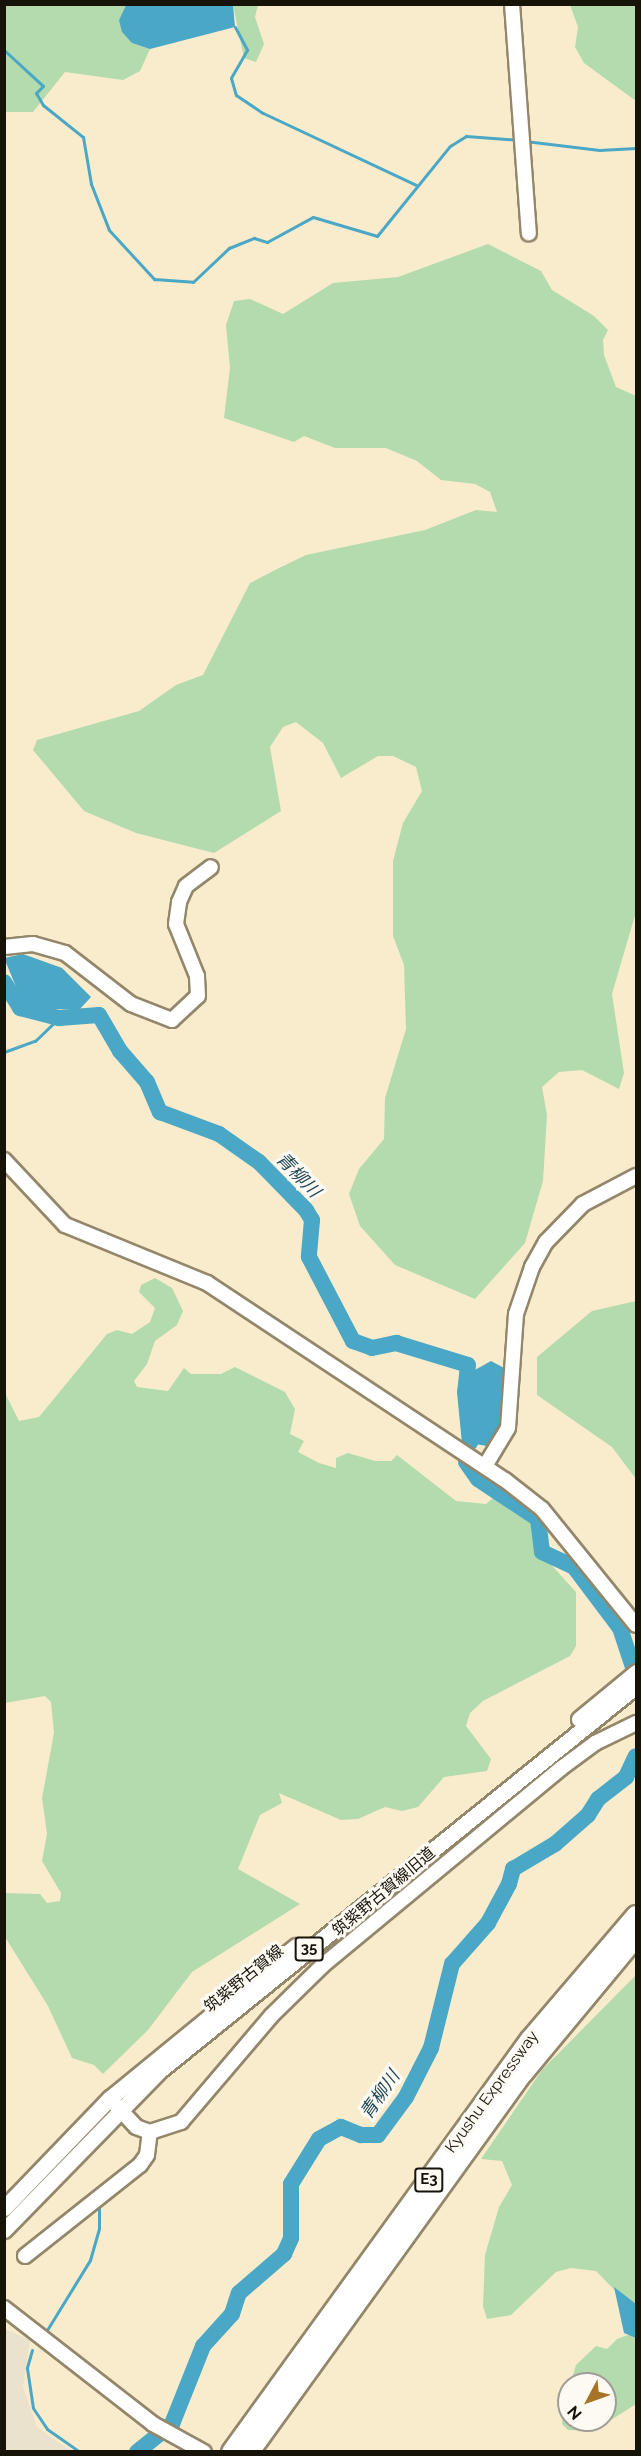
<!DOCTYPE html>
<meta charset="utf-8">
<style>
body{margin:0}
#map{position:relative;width:641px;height:2456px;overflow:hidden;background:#f9eccd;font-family:Raleway,"Noto Sans JP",sans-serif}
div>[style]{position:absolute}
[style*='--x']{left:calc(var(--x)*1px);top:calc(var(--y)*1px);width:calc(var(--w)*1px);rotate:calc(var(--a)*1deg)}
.industrial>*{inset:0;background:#ebe2cd}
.green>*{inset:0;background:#b3dbae}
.water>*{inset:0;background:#4aa7c5}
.stream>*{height:3px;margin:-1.5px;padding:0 1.5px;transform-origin:1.5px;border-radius:1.5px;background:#4aa7c5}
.river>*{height:16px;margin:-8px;padding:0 8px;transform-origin:8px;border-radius:8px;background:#4aa7c5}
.roads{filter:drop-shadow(2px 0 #93876b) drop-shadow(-2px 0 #93876b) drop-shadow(0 2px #93876b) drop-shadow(0 -2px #93876b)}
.secondary>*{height:14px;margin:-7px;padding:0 7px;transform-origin:7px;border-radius:7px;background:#fff}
.primary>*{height:15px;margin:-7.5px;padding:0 7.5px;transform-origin:7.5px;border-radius:7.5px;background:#fff}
.highway>*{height:18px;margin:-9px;padding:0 9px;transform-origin:9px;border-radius:9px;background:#fff}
span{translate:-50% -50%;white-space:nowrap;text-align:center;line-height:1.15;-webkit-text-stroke:6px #fdfaf4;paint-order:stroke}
.shield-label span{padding:2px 4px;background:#fdfaf4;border:2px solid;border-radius:4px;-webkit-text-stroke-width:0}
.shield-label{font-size:15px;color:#171308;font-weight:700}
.street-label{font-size:16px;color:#171308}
.water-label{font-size:18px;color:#1f4856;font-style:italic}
.frame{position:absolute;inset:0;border:6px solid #171308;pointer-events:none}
.north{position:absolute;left:557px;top:2372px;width:60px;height:60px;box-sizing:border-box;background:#fdfaf4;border:2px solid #a19e96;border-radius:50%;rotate:229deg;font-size:16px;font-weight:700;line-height:24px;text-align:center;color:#171308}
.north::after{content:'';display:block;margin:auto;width:21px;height:27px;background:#a57429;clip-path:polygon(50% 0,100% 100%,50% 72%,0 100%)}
</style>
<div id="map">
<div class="industrial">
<i style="clip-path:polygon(5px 2329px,30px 2340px,23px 2387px,37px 2427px,71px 2451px,5px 2451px)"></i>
</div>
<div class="green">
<i style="clip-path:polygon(5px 5px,126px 5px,119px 20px,132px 43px,150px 49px,140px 71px,123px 80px,65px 72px,33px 112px,5px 112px)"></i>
<i style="clip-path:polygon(233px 5px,258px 5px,255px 17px,264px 44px,256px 62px,244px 58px)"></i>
<i style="clip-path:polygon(570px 5px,636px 5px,636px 101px,584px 63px,575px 47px,578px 27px)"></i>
<i style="clip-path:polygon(488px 244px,541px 271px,552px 290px,594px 316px,608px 330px,603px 340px,604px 355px,616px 387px,636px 396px,636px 912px,612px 994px,624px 1073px,619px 1089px,582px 1070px,559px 1072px,542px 1087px,547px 1115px,543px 1181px,525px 1243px,475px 1299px,395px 1265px,360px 1226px,349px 1194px,359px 1169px,384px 1139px,385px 1098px,406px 1029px,404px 965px,393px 936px,393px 861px,403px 823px,422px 791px,416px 767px,393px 756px,378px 756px,341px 778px,323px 743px,296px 722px,283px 727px,270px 747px,281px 811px,214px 853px,136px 833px,84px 811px,33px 750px,37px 740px,139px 711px,176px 685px,203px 675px,250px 583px,279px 568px,306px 555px,425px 530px,476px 510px,497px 512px,490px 492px,475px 484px,441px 480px,417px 461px,386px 448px,335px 448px,304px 436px,294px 442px,224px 418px,230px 368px,226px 325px,234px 301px,250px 299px,283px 314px,333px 283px,398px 277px)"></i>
<i style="clip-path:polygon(155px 1278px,172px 1288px,183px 1311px,177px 1325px,155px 1341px,147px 1364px,134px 1381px,137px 1387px,168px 1391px,184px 1368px,191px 1374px,221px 1374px,235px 1367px,285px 1392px,295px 1409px,290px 1434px,304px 1441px,298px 1452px,319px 1463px,336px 1468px,336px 1458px,348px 1453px,375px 1461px,391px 1461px,397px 1455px,456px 1501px,486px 1504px,494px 1497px,511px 1498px,535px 1518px,536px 1538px,545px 1558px,576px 1592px,576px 1646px,570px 1656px,483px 1701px,470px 1713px,466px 1726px,491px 1759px,487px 1771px,444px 1777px,418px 1807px,402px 1811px,385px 1807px,358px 1819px,341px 1820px,279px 1793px,282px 1803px,260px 1815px,238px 1869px,300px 1904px,192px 1972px,148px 2030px,103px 2074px,94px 2065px,72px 2058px,48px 2006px,5px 1937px,5px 1893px,40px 1894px,47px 1903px,60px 1901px,61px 1893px,42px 1861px,47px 1834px,42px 1798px,54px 1733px,51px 1702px,45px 1696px,5px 1703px,5px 1393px,19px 1421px,39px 1417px,107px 1334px,117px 1330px,132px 1334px,150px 1322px,155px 1308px,139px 1292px,141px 1285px)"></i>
<i style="clip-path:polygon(636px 1301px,636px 1479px,612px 1447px,537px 1395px,537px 1357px,592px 1311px)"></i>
<i style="clip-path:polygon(636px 1975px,636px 2312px,596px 2271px,571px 2268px,556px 2272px,511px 2315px,487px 2319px,483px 2306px,485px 2255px,499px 2207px,512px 2185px,502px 2161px,481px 2159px,542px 2070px)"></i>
<i style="clip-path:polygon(evenodd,636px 2332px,636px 2404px,594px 2431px,568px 2430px,562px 2424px,563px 2407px,576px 2365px,596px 2346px,607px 2349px,617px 2339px,636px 2332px,569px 2384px,605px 2384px,605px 2420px,569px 2420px,569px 2384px)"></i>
</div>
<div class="water">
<i style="clip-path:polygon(126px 5px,233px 5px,235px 27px,150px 49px,132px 43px,122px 32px,119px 20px)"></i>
<i style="clip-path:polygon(23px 954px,62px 968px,91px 997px,79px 1010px,34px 1008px,22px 1001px,4px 958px)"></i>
<i style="clip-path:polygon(491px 1361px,506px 1369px,502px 1422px,487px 1446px,475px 1444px,470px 1389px,473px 1371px)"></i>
<i style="clip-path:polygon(614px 2287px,636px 2304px,636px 2338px,624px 2333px)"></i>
</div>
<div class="stream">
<i style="--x:235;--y:27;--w:26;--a:62"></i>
<i style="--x:247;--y:50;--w:32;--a:120"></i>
<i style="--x:231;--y:78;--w:18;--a:74"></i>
<i style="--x:236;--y:95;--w:32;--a:34"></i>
<i style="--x:263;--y:113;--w:169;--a:25.2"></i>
<i style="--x:4;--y:50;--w:53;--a:42.7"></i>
<i style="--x:43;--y:86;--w:10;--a:135"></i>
<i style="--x:36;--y:93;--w:14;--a:60"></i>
<i style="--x:43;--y:105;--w:51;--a:38.7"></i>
<i style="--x:83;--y:137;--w:48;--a:80.3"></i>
<i style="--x:91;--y:184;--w:49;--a:68.6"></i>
<i style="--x:109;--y:230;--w:67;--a:47.4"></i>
<i style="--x:154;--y:279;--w:39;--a:4"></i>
<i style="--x:193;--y:282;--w:50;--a:-43.4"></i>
<i style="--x:229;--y:248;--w:27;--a:-22"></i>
<i style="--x:254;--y:238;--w:14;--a:17"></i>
<i style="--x:267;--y:242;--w:52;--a:-28.5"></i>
<i style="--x:313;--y:217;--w:67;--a:16.5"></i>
<i style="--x:377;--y:236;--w:116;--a:-51"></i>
<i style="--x:450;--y:146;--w:19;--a:-32"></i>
<i style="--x:466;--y:136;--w:53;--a:4.3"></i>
<i style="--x:525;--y:141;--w:75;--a:6.9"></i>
<i style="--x:599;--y:150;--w:37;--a:-3"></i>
<i style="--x:4;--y:1052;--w:33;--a:-20"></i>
<i style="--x:35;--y:1041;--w:33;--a:-44"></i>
<i style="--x:47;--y:2330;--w:82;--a:-58.4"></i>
<i style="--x:90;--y:2260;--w:33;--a:-74"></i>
<i style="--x:99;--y:2228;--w:24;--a:-90"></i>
<i style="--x:32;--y:2350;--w:19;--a:106"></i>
<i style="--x:27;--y:2368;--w:40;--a:81.5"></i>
<i style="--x:33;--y:2408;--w:25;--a:56"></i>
<i style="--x:47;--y:2429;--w:40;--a:34.9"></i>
</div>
<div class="river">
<i style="--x:4;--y:982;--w:31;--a:58"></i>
<i style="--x:20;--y:1008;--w:40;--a:14.4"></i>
<i style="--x:59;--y:1018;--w:40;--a:-4.3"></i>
<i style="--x:99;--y:1015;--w:42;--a:59.7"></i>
<i style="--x:120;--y:1051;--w:41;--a:48.9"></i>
<i style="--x:147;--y:1082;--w:33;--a:67"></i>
<i style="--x:160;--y:1112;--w:63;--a:20.4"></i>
<i style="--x:219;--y:1134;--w:49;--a:35"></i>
<i style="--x:259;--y:1162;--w:67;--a:45.6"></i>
<i style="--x:306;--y:1210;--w:12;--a:59"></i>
<i style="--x:312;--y:1220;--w:37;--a:95"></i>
<i style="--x:309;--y:1257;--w:95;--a:62.4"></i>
<i style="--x:353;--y:1341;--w:20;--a:20"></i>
<i style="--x:372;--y:1348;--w:25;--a:-12"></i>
<i style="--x:396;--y:1343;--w:75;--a:17"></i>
<i style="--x:468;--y:1365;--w:27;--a:96"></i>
<i style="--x:465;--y:1392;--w:51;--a:84.4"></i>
<i style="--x:466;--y:1462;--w:21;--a:55"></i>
<i style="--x:478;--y:1479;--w:72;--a:33.7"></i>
<i style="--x:538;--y:1519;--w:33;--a:83"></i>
<i style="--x:542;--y:1552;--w:35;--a:25"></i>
<i style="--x:574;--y:1567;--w:76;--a:53"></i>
<i style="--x:620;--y:1628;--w:51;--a:71.6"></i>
<i style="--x:137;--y:2452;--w:45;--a:-38.7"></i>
<i style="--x:172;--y:2424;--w:84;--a:-68.3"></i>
<i style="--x:203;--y:2346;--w:43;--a:-47.8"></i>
<i style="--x:232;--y:2314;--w:22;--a:-72"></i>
<i style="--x:239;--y:2293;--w:60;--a:-40.9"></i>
<i style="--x:284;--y:2254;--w:17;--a:-66"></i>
<i style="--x:291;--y:2238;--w:54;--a:-90"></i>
<i style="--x:291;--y:2184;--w:53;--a:-58.1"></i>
<i style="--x:319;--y:2139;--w:25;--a:-29"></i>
<i style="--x:341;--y:2127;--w:22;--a:22"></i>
<i style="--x:361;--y:2135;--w:17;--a:0"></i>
<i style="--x:378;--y:2135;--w:47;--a:-53.6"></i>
<i style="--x:406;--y:2097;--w:55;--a:-63"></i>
<i style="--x:431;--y:2048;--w:87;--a:-76"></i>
<i style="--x:452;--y:1964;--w:55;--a:-48.7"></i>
<i style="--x:488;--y:1923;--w:44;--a:-61.7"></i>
<i style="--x:509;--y:1884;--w:16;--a:-75"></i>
<i style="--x:513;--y:1869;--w:49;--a:-30.8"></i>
<i style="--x:555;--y:1844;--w:44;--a:-41.3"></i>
<i style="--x:588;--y:1815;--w:19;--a:-58"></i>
<i style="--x:598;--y:1799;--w:36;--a:-38"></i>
<i style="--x:626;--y:1777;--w:23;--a:-65"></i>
</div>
<div class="roads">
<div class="secondary">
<i style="--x:512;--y:4;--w:230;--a:85.8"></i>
<i style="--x:4;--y:947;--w:29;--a:-6"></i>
<i style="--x:33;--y:944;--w:33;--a:16"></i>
<i style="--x:65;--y:953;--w:83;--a:37.7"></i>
<i style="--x:131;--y:1004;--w:44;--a:21.3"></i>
<i style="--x:172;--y:1020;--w:35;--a:-43"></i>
<i style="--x:198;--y:996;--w:20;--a:-93"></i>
<i style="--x:197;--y:976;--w:56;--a:-112"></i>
<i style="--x:176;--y:924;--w:22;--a:-82"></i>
<i style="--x:179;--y:902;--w:17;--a:-66"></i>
<i style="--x:186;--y:886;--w:31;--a:-37"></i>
<i style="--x:4;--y:1160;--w:89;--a:46.8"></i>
<i style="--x:65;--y:1225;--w:153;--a:22.2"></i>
<i style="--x:207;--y:1283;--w:357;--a:33.5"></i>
<i style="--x:505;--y:1480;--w:47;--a:38.1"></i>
<i style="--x:542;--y:1509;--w:149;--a:51"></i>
<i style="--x:485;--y:1466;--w:44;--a:-58.8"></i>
<i style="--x:508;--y:1428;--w:114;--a:-86"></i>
<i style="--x:516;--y:1314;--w:50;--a:-71.2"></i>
<i style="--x:532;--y:1267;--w:29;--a:-61"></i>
<i style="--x:546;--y:1242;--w:53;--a:-45.8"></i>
<i style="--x:583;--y:1204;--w:60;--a:-27.8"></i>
<i style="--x:113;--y:2102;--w:34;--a:47"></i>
<i style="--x:136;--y:2127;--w:15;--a:20"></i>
<i style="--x:150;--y:2132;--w:33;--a:-18"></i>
<i style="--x:181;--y:2122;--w:140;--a:-49.6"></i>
<i style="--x:272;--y:2015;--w:70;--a:-44.4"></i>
<i style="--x:322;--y:1966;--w:309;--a:-39.6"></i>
<i style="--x:560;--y:1769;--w:44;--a:-36.6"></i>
<i style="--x:595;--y:1743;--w:46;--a:-26"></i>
<i style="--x:25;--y:2256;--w:147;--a:-38.4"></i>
<i style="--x:140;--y:2165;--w:12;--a:-55"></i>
<i style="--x:147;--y:2155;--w:23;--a:-83"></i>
<i style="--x:4;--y:2308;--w:189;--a:37.9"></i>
<i style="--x:153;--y:2424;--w:58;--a:28.8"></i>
</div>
<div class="primary">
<i style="--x:579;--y:1719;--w:74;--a:-39.5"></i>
<i style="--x:4;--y:2208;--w:153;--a:-46.1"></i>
<i style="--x:110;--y:2098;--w:240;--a:-39.3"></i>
<i style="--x:4;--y:2230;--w:222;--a:-45.7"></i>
<i style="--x:159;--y:2071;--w:613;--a:-38.91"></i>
</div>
<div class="highway">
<i style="--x:231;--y:2452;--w:510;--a:-54.1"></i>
<i style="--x:530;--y:2039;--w:163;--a:-49.5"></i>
<i style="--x:250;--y:2452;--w:466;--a:-54.2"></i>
<i style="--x:523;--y:2074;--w:177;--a:-50.3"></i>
</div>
</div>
<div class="shield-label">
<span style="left:309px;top:1949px">35</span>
<span style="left:429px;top:2180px">E3</span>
</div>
<div class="street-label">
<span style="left:384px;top:1892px;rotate:-40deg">筑紫野古賀線旧道</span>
<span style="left:244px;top:1979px;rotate:-39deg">筑紫野古賀線</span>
<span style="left:492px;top:2092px;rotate:-54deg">Kyushu Expressway</span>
</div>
<div class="water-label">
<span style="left:298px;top:1175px;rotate:46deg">青柳川</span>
<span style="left:380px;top:2095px;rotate:-55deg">青柳川</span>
</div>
<div class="frame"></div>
<div class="north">N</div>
</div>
